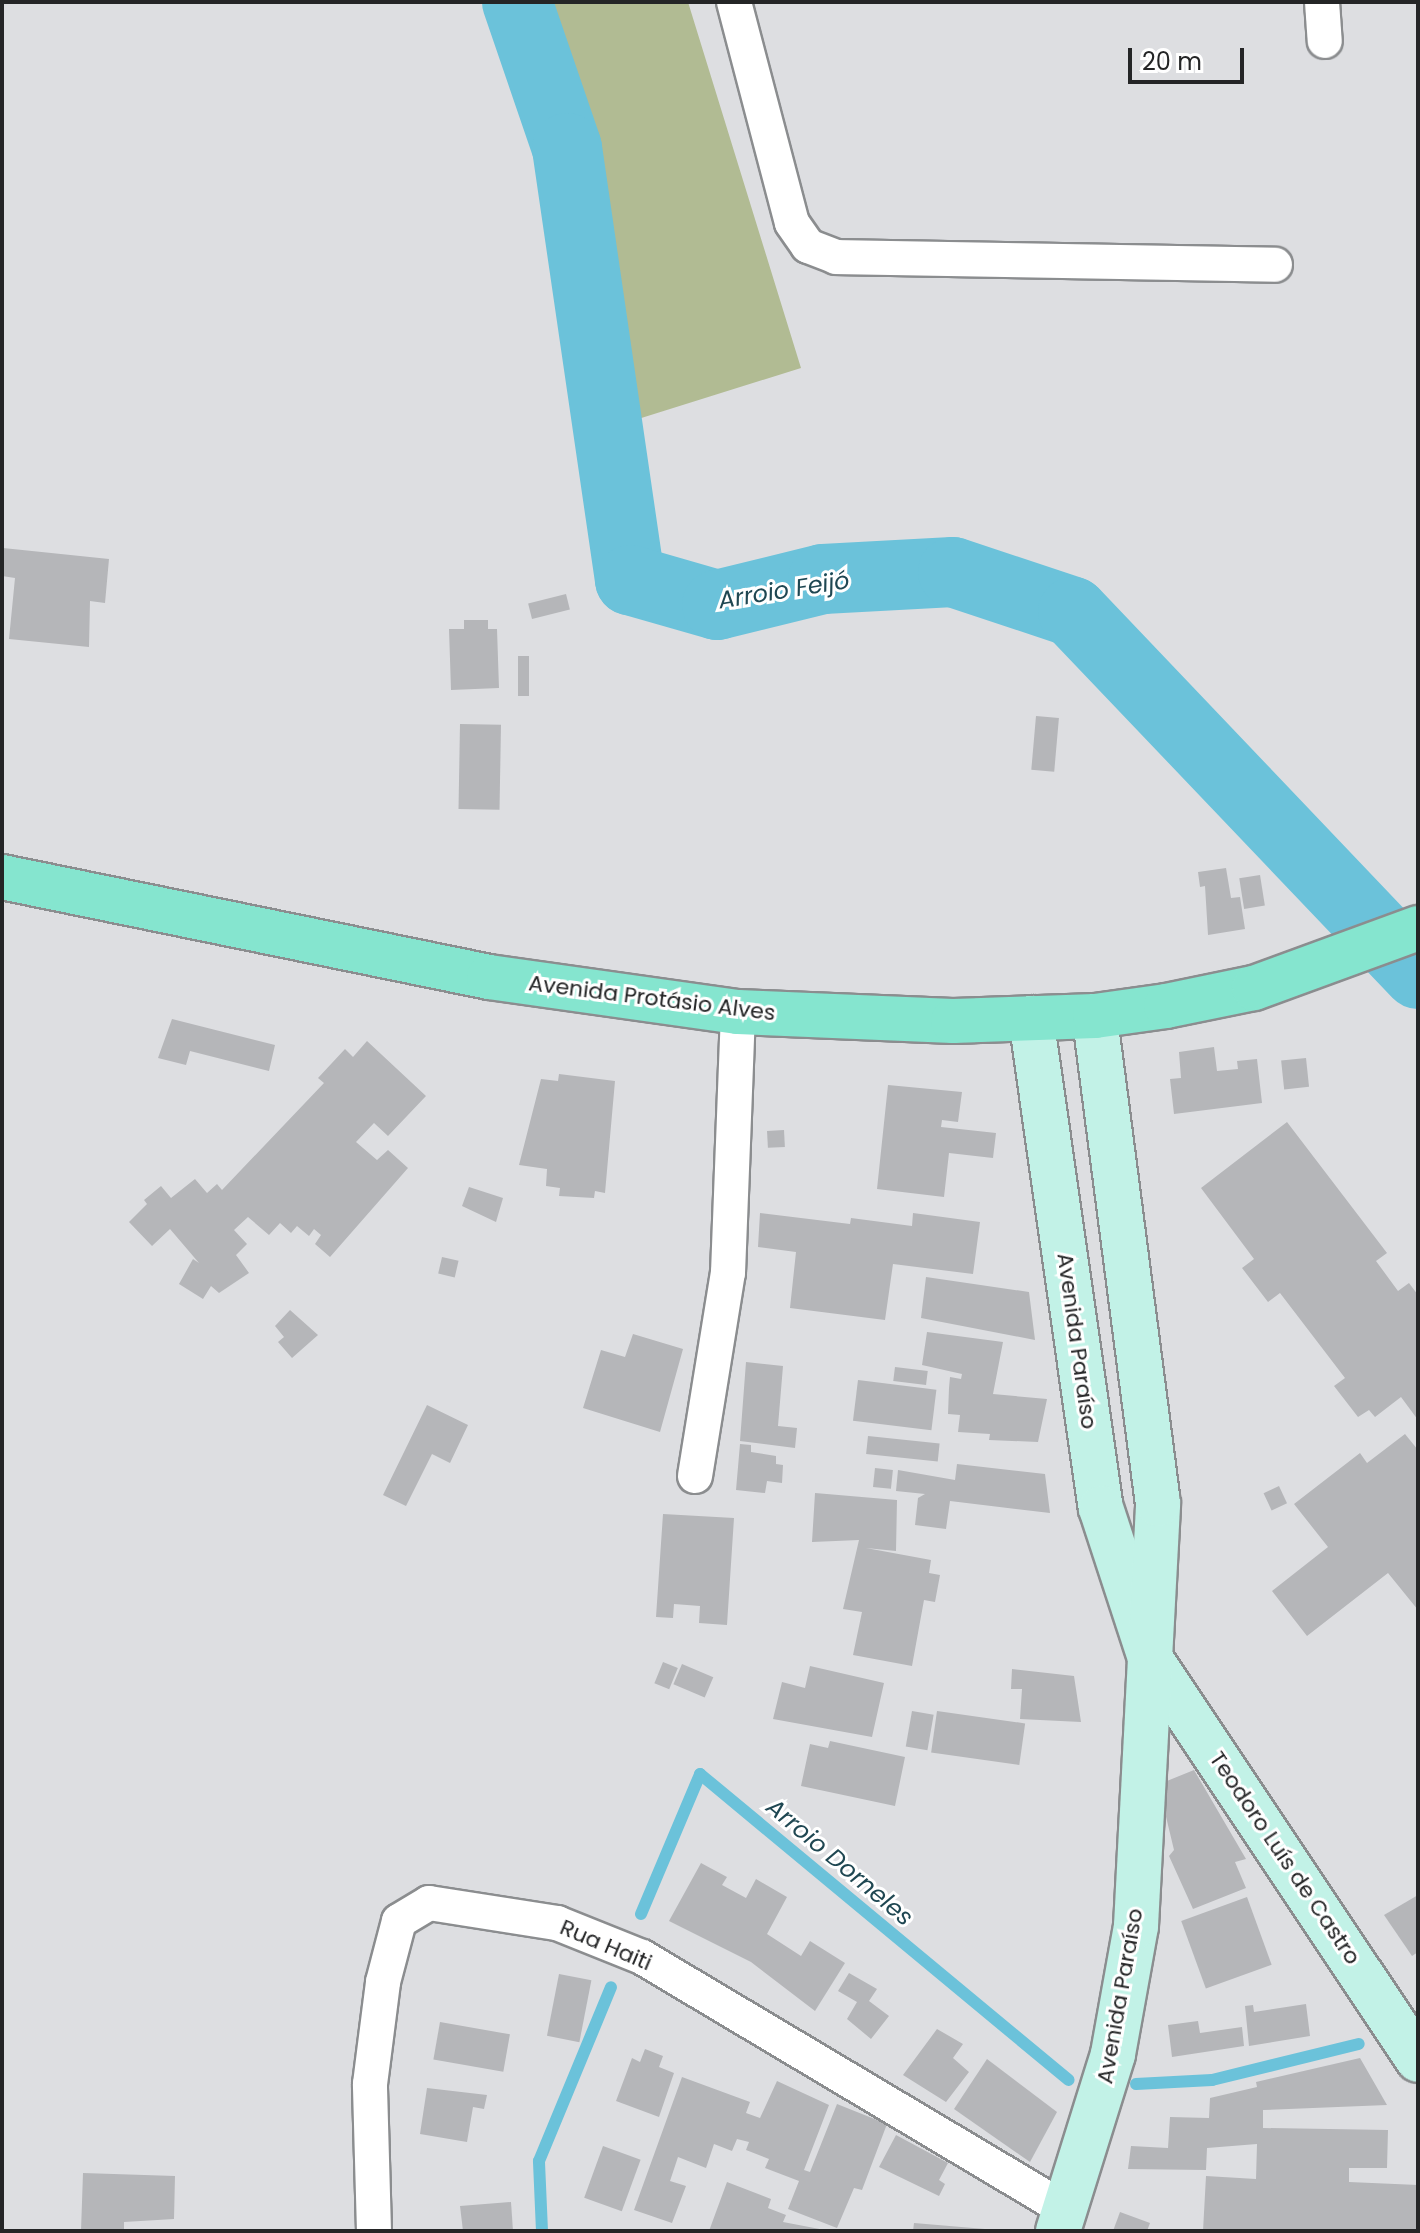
<!DOCTYPE html>
<meta charset="utf-8">
<style>
body{margin:0}
#map{position:relative;width:1420px;height:2233px;overflow:hidden;background:#dddee1;font-family:Poppins,sans-serif}
div>[style]{position:absolute}
[style*='--x']{left:calc(var(--x)*1px);top:calc(var(--y)*1px);width:calc(var(--w)*1px);rotate:calc(var(--a)*1deg)}
.green>*{inset:0;background:#b1bb93}
.stream>*{height:12px;margin:-6px;padding:0 6px;transform-origin:6px;border-radius:6px;background:#6bc2da}
.river>*{height:70px;margin:-35px;padding:0 35px;transform-origin:35px;border-radius:35px;background:#6bc2da}
.building>*{inset:0;background:#b5b6b9;transform-origin:0 0}
.roads{filter:drop-shadow(2px 0 #8b8d8f) drop-shadow(-2px 0 #8b8d8f) drop-shadow(0 2px #8b8d8f) drop-shadow(0 -2px #8b8d8f)}
.minor>*{height:34px;margin:-17px;padding:0 17px;transform-origin:17px;border-radius:17px;background:#fff}
.secondary>*{height:44px;margin:-22px;padding:0 22px;transform-origin:22px;border-radius:22px;background:#c2f2e7}
.primary>*{height:44px;margin:-22px;padding:0 22px;transform-origin:22px;border-radius:22px;background:#85e5cf}
span{translate:-50% -50%;white-space:nowrap;text-align:center;line-height:1.15;-webkit-text-stroke:6px #fff;paint-order:stroke}
.street-label{font-size:22px;color:#242526}
.water-label{font-size:24px;color:#1f4752;font-style:italic}
.frame{position:absolute;inset:0;border:4px solid #242526;pointer-events:none}
.scale{position:absolute;left:1128px;top:48px;width:116px;height:36px;box-sizing:border-box;border:4px solid #242526;border-top:0;padding-left:10px;font-size:24px;line-height:28px;white-space:nowrap;color:#242526;-webkit-text-stroke:6px #fff;paint-order:stroke}
</style>
<div id="map">
<div class="green">
<i style="clip-path:polygon(535px 2px,688px 2px,801px 368px,619px 425px,581px 147px)"></i>
</div>
<div class="stream">
<i style="--x:641;--y:1914;--w:152;--a:-67.1"></i>
<i style="--x:700;--y:1774;--w:479;--a:39.7"></i>
<i style="--x:1136;--y:2084;--w:76;--a:-3"></i>
<i style="--x:1212;--y:2080;--w:151;--a:-13.8"></i>
<i style="--x:542;--y:2231;--w:70;--a:-92.5"></i>
<i style="--x:539;--y:2161;--w:188;--a:-67.5"></i>
</div>
<div class="river">
<i style="--x:517;--y:2;--w:154;--a:71.1"></i>
<i style="--x:567;--y:148;--w:437;--a:81.7"></i>
<i style="--x:630;--y:580;--w:91;--a:16"></i>
<i style="--x:717;--y:605;--w:109;--a:-13.8"></i>
<i style="--x:823;--y:579;--w:130;--a:-3.1"></i>
<i style="--x:953;--y:572;--w:126;--a:18.4"></i>
<i style="--x:1073;--y:612;--w:500;--a:46.38"></i>
</div>
<div class="building">
<i style="clip-path:polygon(3px 548px,109px 559px,105px 603px,90px 601px,89px 647px,9px 639px,15px 578px,2px 576px)"></i>
<i style="left:566px;top:594px;width:16px;height:39px;rotate:76deg"></i>
<i style="clip-path:polygon(464px 620px,488px 620px,488px 629px,497px 629px,499px 688px,451px 690px,449px 629px,464px 629px)"></i>
<i style="left:518px;top:656px;width:11px;height:40px"></i>
<i style="left:1036px;top:716px;width:23px;height:54px;rotate:5deg"></i>
<i style="left:460px;top:724px;width:41px;height:85px;rotate:1deg"></i>
<i style="clip-path:polygon(1226px 868px,1231px 898px,1240px 897px,1245px 929px,1208px 935px,1205px 886px,1200px 887px,1198px 872px)"></i>
<i style="left:1260px;top:875px;width:31px;height:21px;rotate:81deg"></i>
<i style="clip-path:polygon(172px 1019px,275px 1045px,269px 1071px,190px 1051px,186px 1065px,158px 1058px)"></i>
<i style="clip-path:polygon(367px 1041px,426px 1096px,388px 1136px,374px 1123px,356px 1142px,377px 1160px,388px 1150px,408px 1168px,330px 1257px,315px 1244px,321px 1235px,314px 1229px,309px 1236px,297px 1226px,291px 1233px,280px 1223px,269px 1235px,248px 1217px,234px 1230px,247px 1244px,236px 1255px,249px 1273px,219px 1293px,211px 1286px,203px 1299px,179px 1284px,193px 1259px,199px 1263px,170px 1229px,152px 1246px,129px 1222px,147px 1204px,144px 1200px,161px 1186px,171px 1198px,195px 1179px,207px 1193px,217px 1184px,222px 1190px,324px 1083px,318px 1078px,345px 1049px,353px 1057px)"></i>
<i style="clip-path:polygon(1214px 1047px,1217px 1071px,1238px 1069px,1237px 1061px,1257px 1059px,1262px 1103px,1174px 1114px,1170px 1079px,1181px 1078px,1179px 1052px)"></i>
<i style="left:1306px;top:1058px;width:29px;height:25px;rotate:84deg"></i>
<i style="clip-path:polygon(559px 1074px,615px 1081px,605px 1193px,595px 1191px,594px 1198px,559px 1196px,560px 1188px,546px 1186px,547px 1169px,519px 1165px,541px 1079px,558px 1081px)"></i>
<i style="clip-path:polygon(888px 1085px,962px 1092px,958px 1122px,942px 1120px,941px 1127px,996px 1133px,993px 1158px,949px 1153px,944px 1197px,877px 1189px)"></i>
<i style="clip-path:polygon(1287px 1122px,1387px 1253px,1376px 1261px,1398px 1291px,1409px 1283px,1418px 1295px,1418px 1420px,1401px 1397px,1375px 1417px,1369px 1410px,1358px 1417px,1334px 1386px,1345px 1378px,1280px 1293px,1268px 1302px,1242px 1268px,1254px 1259px,1201px 1188px)"></i>
<i style="left:784px;top:1130px;width:17px;height:17px;rotate:87deg"></i>
<i style="clip-path:polygon(469px 1187px,503px 1198px,496px 1222px,462px 1206px)"></i>
<i style="clip-path:polygon(760px 1213px,850px 1224px,851px 1218px,912px 1226px,913px 1213px,980px 1222px,973px 1274px,893px 1264px,885px 1320px,790px 1308px,796px 1252px,758px 1247px)"></i>
<i style="left:442px;top:1257px;width:17px;height:17px;rotate:13deg"></i>
<i style="clip-path:polygon(926px 1277px,1029px 1292px,1035px 1340px,921px 1318px)"></i>
<i style="clip-path:polygon(290px 1310px,318px 1335px,292px 1358px,278px 1342px,284px 1337px,275px 1326px)"></i>
<i style="clip-path:polygon(927px 1332px,1003px 1342px,993px 1394px,1047px 1399px,1038px 1442px,989px 1440px,990px 1434px,958px 1432px,960px 1415px,948px 1414px,949px 1388px,950px 1377px,961px 1379px,962px 1374px,922px 1365px)"></i>
<i style="clip-path:polygon(633px 1334px,683px 1349px,660px 1432px,583px 1408px,601px 1350px,625px 1357px)"></i>
<i style="clip-path:polygon(746px 1362px,783px 1366px,778px 1426px,797px 1428px,795px 1448px,740px 1441px)"></i>
<i style="left:895px;top:1367px;width:33px;height:14px;rotate:7deg"></i>
<i style="left:858px;top:1380px;width:79px;height:41px;rotate:7deg"></i>
<i style="clip-path:polygon(427px 1405px,468px 1425px,450px 1463px,432px 1454px,406px 1506px,383px 1495px)"></i>
<i style="clip-path:polygon(1405px 1434px,1418px 1450px,1418px 1610px,1388px 1573px,1307px 1636px,1272px 1591px,1328px 1547px,1294px 1504px,1360px 1453px,1367px 1463px)"></i>
<i style="left:868px;top:1436px;width:72px;height:18px;rotate:6deg"></i>
<i style="clip-path:polygon(740px 1444px,751px 1445px,751px 1452px,776px 1456px,776px 1464px,783px 1465px,782px 1483px,767px 1481px,765px 1493px,736px 1490px)"></i>
<i style="clip-path:polygon(957px 1464px,1045px 1474px,1050px 1513px,950px 1501px,946px 1529px,915px 1525px,918px 1498px,925px 1494px,896px 1491px,898px 1470px,955px 1480px)"></i>
<i style="left:875px;top:1468px;width:18px;height:19px;rotate:6deg"></i>
<i style="left:1279px;top:1486px;width:19px;height:17px;rotate:65deg"></i>
<i style="clip-path:polygon(815px 1493px,897px 1500px,896px 1551px,866px 1548px,931px 1560px,929px 1573px,940px 1575px,935px 1602px,924px 1600px,912px 1666px,853px 1655px,862px 1612px,843px 1609px,859px 1540px,812px 1542px)"></i>
<i style="clip-path:polygon(663px 1514px,734px 1518px,727px 1625px,699px 1623px,700px 1606px,674px 1604px,673px 1618px,656px 1617px)"></i>
<i style="left:663px;top:1662px;width:16px;height:23px;rotate:22deg"></i>
<i style="left:682px;top:1664px;width:34px;height:22px;rotate:23deg"></i>
<i style="clip-path:polygon(810px 1666px,884px 1683px,872px 1737px,773px 1719px,782px 1682px,805px 1688px)"></i>
<i style="clip-path:polygon(1012px 1669px,1074px 1676px,1081px 1722px,1020px 1719px,1022px 1689px,1011px 1689px)"></i>
<i style="left:912px;top:1711px;width:22px;height:36px;rotate:10deg"></i>
<i style="left:937px;top:1711px;width:89px;height:42px;rotate:8deg"></i>
<i style="clip-path:polygon(830px 1741px,905px 1757px,895px 1806px,801px 1786px,810px 1744px,828px 1748px)"></i>
<i style="clip-path:polygon(1194px 1770px,1246px 1859px,1235px 1862px,1246px 1888px,1193px 1909px,1169px 1856px,1174px 1850px,1162px 1800px,1162px 1783px)"></i>
<i style="clip-path:polygon(701px 1863px,727px 1877px,722px 1885px,746px 1898px,756px 1879px,787px 1897px,767px 1934px,801px 1956px,810px 1941px,845px 1963px,815px 2011px,751px 1962px,669px 1921px)"></i>
<i style="clip-path:polygon(1418px 1895px,1418px 1952px,1412px 1956px,1384px 1915px)"></i>
<i style="left:1247px;top:1897px;width:72px;height:70px;rotate:70deg"></i>
<i style="clip-path:polygon(849px 1973px,877px 1989px,869px 2001px,889px 2016px,871px 2039px,847px 2019px,857px 2002px,838px 1991px)"></i>
<i style="left:559px;top:1974px;width:33px;height:63px;rotate:11deg"></i>
<i style="clip-path:polygon(1306px 2004px,1310px 2036px,1249px 2046px,1245px 2006px,1253px 2005px,1254px 2012px)"></i>
<i style="clip-path:polygon(1198px 2021px,1200px 2033px,1242px 2027px,1244px 2046px,1172px 2057px,1168px 2025px)"></i>
<i style="left:440px;top:2022px;width:71px;height:38px;rotate:10deg"></i>
<i style="clip-path:polygon(937px 2029px,963px 2044px,953px 2058px,969px 2072px,946px 2102px,903px 2075px)"></i>
<i style="clip-path:polygon(645px 2049px,663px 2056px,659px 2067px,674px 2073px,659px 2117px,616px 2101px,632px 2058px,640px 2062px)"></i>
<i style="clip-path:polygon(1360px 2058px,1387px 2105px,1263px 2110px,1263px 2128px,1388px 2130px,1387px 2168px,1349px 2168px,1349px 2182px,1418px 2185px,1417px 2231px,1203px 2231px,1206px 2176px,1256px 2179px,1257px 2144px,1207px 2148px,1206px 2170px,1128px 2169px,1131px 2146px,1168px 2148px,1170px 2117px,1209px 2118px,1210px 2098px,1257px 2087px,1256px 2082px)"></i>
<i style="clip-path:polygon(987px 2059px,1057px 2112px,1030px 2162px,954px 2109px)"></i>
<i style="clip-path:polygon(682px 2077px,750px 2102px,746px 2113px,760px 2118px,777px 2081px,829px 2105px,804px 2170px,810px 2172px,837px 2104px,887px 2124px,862px 2190px,854px 2188px,837px 2228px,788px 2209px,799px 2181px,765px 2168px,769px 2159px,746px 2150px,749px 2142px,737px 2139px,732px 2151px,714px 2144px,706px 2168px,678px 2157px,670px 2181px,686px 2186px,672px 2223px,634px 2210px)"></i>
<i style="clip-path:polygon(427px 2088px,487px 2095px,484px 2109px,473px 2107px,467px 2142px,420px 2134px)"></i>
<i style="clip-path:polygon(896px 2135px,948px 2163px,939px 2180px,945px 2184px,939px 2196px,879px 2167px)"></i>
<i style="left:603px;top:2146px;width:40px;height:55px;rotate:20deg"></i>
<i style="clip-path:polygon(83px 2173px,175px 2176px,174px 2219px,124px 2222px,124px 2231px,81px 2231px)"></i>
<i style="clip-path:polygon(727px 2182px,771px 2199px,768px 2208px,786px 2215px,783px 2222px,830px 2231px,709px 2231px)"></i>
<i style="clip-path:polygon(511px 2202px,513px 2231px,463px 2231px,460px 2206px)"></i>
<i style="clip-path:polygon(1120px 2212px,1150px 2223px,1147px 2231px,1113px 2231px)"></i>
<i style="clip-path:polygon(914px 2223px,985px 2229px,985px 2231px,913px 2231px)"></i>
</div>
<div class="roads">
<div class="minor">
<i style="--x:734;--y:2;--w:228;--a:75.3"></i>
<i style="--x:792;--y:223;--w:28;--a:55"></i>
<i style="--x:808;--y:246;--w:30;--a:21"></i>
<i style="--x:836;--y:257;--w:439;--a:1"></i>
<i style="--x:1322;--y:2;--w:39;--a:86"></i>
<i style="--x:695;--y:1476;--w:206;--a:-80.8"></i>
<i style="--x:728;--y:1273;--w:261;--a:-87.8"></i>
<i style="--x:374;--y:2231;--w:147;--a:-91.6"></i>
<i style="--x:370;--y:2084;--w:103;--a:-82.7"></i>
<i style="--x:383;--y:1982;--w:63;--a:-75.3"></i>
<i style="--x:399;--y:1921;--w:35;--a:-31"></i>
<i style="--x:429;--y:1903;--w:130;--a:8.9"></i>
<i style="--x:557;--y:1923;--w:92;--a:21.8"></i>
<i style="--x:642;--y:1957;--w:494;--a:30.8"></i>
</div>
<div class="secondary">
<i style="--x:1031;--y:1018;--w:495;--a:81.9"></i>
<i style="--x:1101;--y:1508;--w:158;--a:71.9"></i>
<i style="--x:1150;--y:1658;--w:483;--a:56.3"></i>
<i style="--x:1058;--y:2231;--w:185;--a:-72.7"></i>
<i style="--x:1113;--y:2054;--w:130;--a:-79.8"></i>
<i style="--x:1136;--y:1926;--w:423;--a:-87"></i>
<i style="--x:1158;--y:1504;--w:492;--a:-97.4"></i>
</div>
<div class="primary">
<i style="--x:2;--y:877;--w:497;--a:11.6"></i>
<i style="--x:489;--y:977;--w:251;--a:8"></i>
<i style="--x:738;--y:1012;--w:215;--a:2.4"></i>
<i style="--x:953;--y:1021;--w:142;--a:-2"></i>
<i style="--x:1095;--y:1016;--w:72;--a:-8"></i>
<i style="--x:1166;--y:1006;--w:90;--a:-11.6"></i>
<i style="--x:1254;--y:988;--w:175;--a:-20.1"></i>
</div>
</div>
<div class="street-label">
<span style="left:652px;top:998px;rotate:7deg">Avenida Protásio Alves</span>
<span style="left:1077px;top:1341px;rotate:82deg">Avenida Paraíso</span>
<span style="left:1285px;top:1858px;rotate:56deg">Teodoro Luís de Castro</span>
<span style="left:606px;top:1945px;rotate:23deg">Rua Haiti</span>
<span style="left:1120px;top:1996px;rotate:-80deg">Avenida Paraíso</span>
</div>
<div class="water-label">
<span style="left:784px;top:590px;rotate:-9deg">Arroio Feijó</span>
<span style="left:840px;top:1862px;rotate:40deg">Arroio Dorneles</span>
</div>
<div class="frame"></div>
<div class="scale">20 m</div>
</div>
